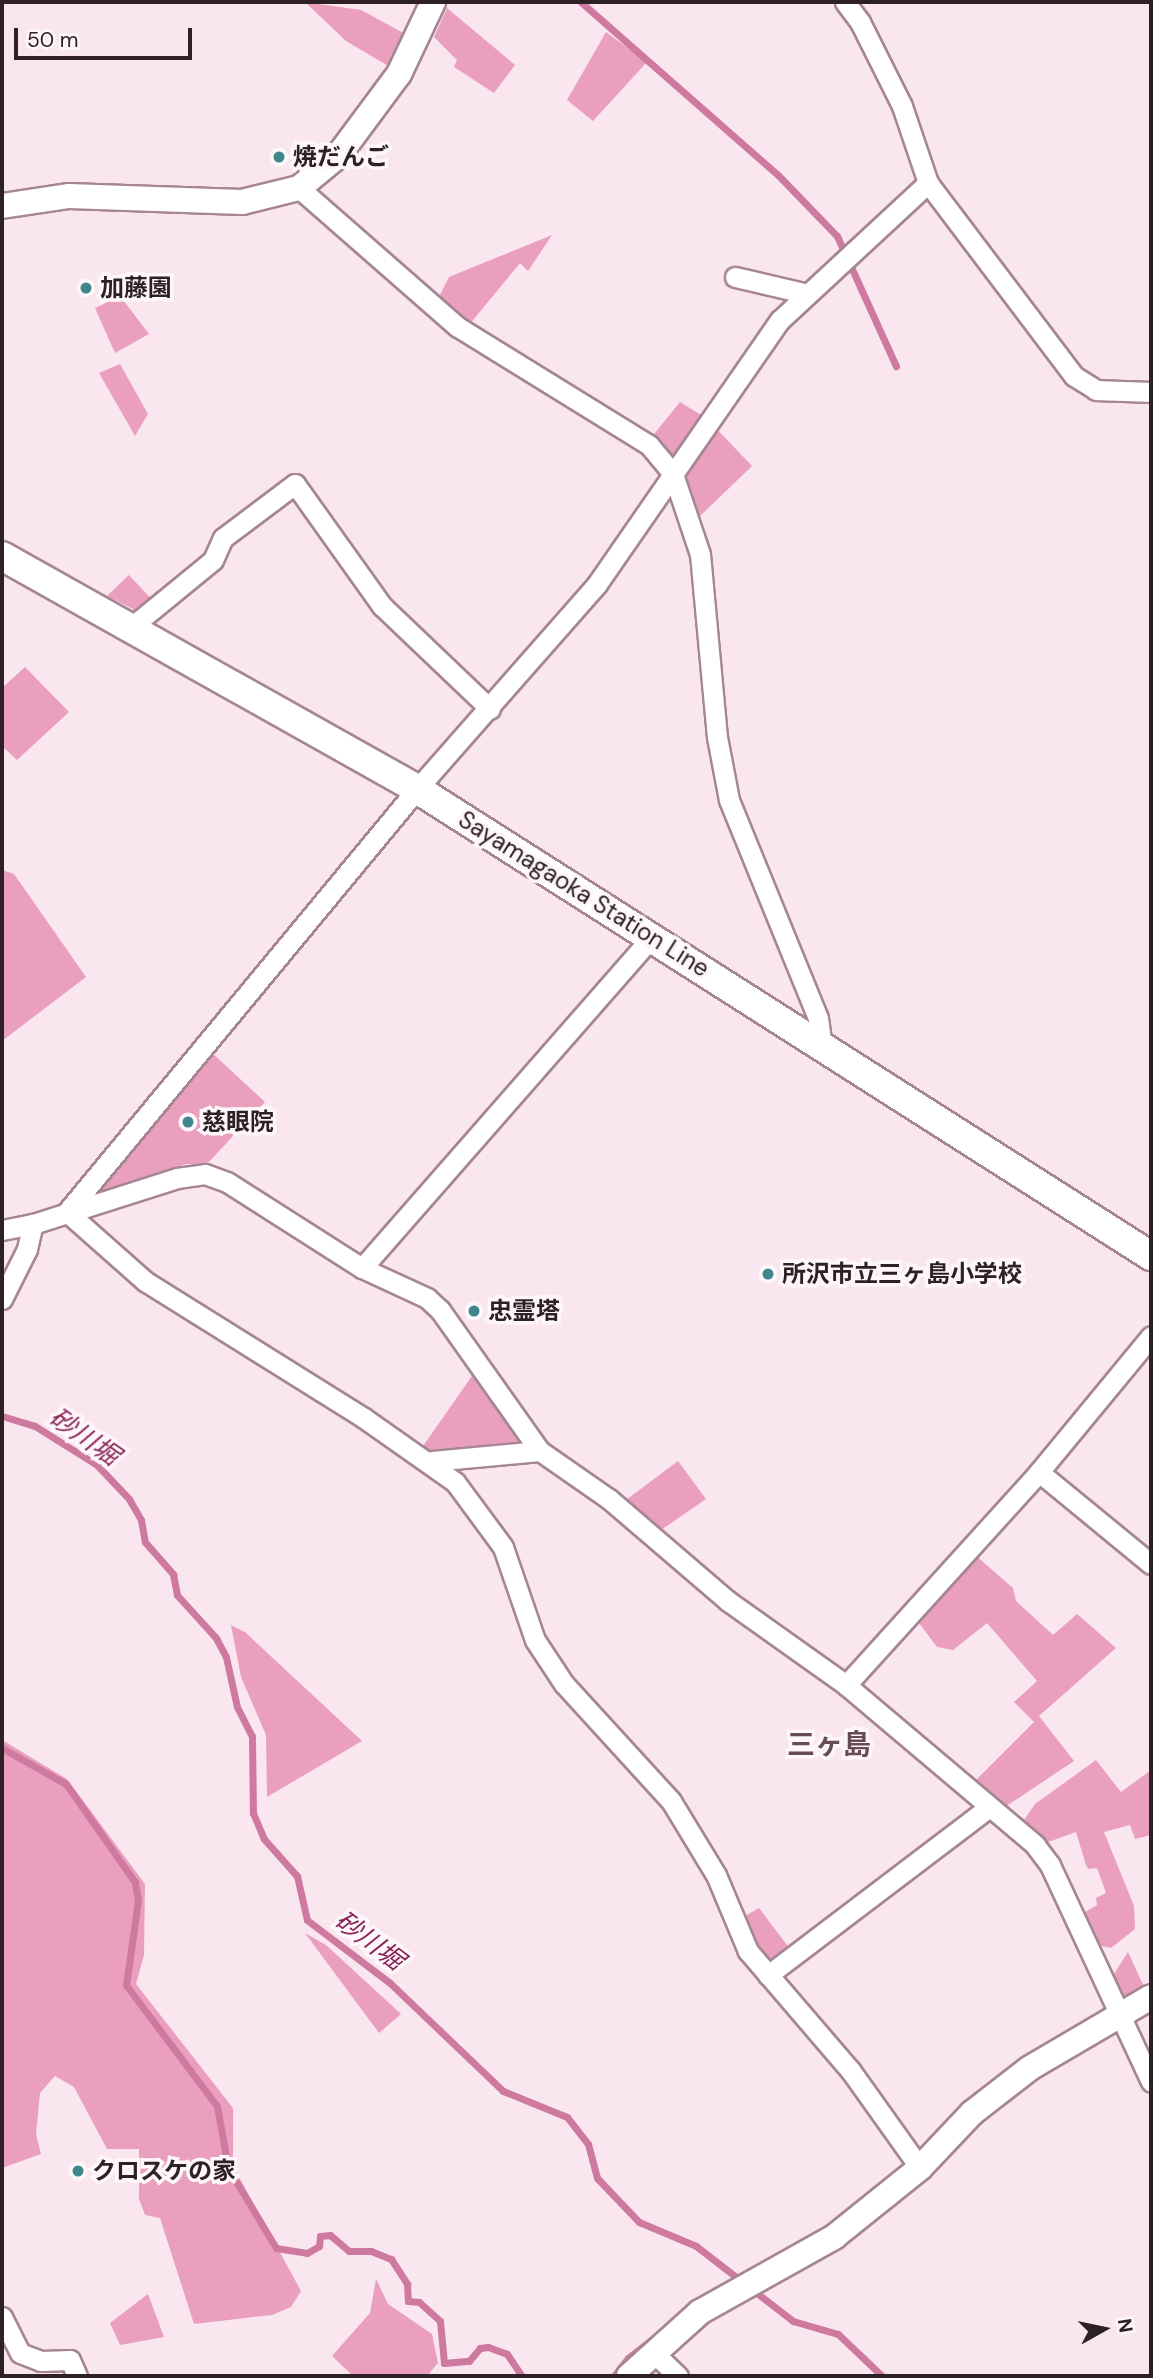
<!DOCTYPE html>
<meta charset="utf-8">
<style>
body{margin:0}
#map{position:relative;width:1153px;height:2378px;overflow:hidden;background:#fae6ee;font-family:"DM Sans","Noto Sans JP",sans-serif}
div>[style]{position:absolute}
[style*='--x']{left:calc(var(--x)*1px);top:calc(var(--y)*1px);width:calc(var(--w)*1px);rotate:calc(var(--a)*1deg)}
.green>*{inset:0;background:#ea9fbf}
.stream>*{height:7px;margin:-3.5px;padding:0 3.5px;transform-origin:3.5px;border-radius:3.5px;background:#ce799f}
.roads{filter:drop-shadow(2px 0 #a58692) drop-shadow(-2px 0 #a58692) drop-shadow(0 2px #a58692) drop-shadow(0 -2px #a58692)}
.minor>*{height:19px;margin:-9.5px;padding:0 9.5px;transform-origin:9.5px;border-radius:9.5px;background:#fff}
.tertiary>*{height:24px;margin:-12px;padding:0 12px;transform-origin:12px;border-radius:12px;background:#fff}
.secondary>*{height:28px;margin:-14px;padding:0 14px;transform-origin:14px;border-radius:14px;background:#fff}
.dots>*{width:19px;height:19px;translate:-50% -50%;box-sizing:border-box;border:4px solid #fef7fa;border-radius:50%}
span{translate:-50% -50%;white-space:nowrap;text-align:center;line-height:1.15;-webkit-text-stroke:7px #fef7fa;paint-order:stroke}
.poi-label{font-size:24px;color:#2e2126;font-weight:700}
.left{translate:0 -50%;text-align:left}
.street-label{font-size:24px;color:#2e2126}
.water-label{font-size:26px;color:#892459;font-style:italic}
.quarter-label{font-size:28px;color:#674b57;font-weight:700}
.frame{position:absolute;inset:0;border:4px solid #2e2126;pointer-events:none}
.north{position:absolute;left:1069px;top:2294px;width:70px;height:70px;-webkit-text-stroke:5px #fef7fa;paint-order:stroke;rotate:81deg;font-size:19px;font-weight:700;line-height:28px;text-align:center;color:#2e2126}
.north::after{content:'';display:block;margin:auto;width:24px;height:32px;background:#2e2126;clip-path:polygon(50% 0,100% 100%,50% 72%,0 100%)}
.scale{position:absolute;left:14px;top:28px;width:178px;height:32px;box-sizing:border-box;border:4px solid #2e2126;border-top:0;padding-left:9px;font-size:21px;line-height:24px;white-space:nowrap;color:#2e2126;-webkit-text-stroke:5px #fef7fa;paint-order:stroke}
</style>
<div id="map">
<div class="green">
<i style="clip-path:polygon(305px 2px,361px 10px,409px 36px,390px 67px,346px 41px)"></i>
<i style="clip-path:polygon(447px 8px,515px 65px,494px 93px,454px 67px,457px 60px,434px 37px)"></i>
<i style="clip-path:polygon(606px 32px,647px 62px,593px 121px,567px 100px)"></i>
<i style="clip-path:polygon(552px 235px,528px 271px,520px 263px,469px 325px,438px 299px,449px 277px)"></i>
<i style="clip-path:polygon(120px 296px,149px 334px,115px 353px,95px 308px)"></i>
<i style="clip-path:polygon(120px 364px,148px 414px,135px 436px,99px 373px)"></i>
<i style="clip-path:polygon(680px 402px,701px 415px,673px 456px,666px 455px,650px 439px)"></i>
<i style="clip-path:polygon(712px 424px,752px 466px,698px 518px,682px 478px)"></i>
<i style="clip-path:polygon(129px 575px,156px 604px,141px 613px,107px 596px)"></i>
<i style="clip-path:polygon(25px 667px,69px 712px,17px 760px,2px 746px,2px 688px)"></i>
<i style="clip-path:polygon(2px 870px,14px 874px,86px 977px,2px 1041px)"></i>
<i style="clip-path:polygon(211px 1052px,265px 1102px,206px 1165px,186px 1164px,98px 1200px,92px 1194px)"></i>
<i style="clip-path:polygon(474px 1373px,523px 1437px,517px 1448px,431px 1456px,421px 1449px)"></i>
<i style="clip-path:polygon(678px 1461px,706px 1499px,661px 1530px,626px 1500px)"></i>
<i style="clip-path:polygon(975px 1555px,1013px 1588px,1016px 1601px,1053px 1635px,1077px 1614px,1116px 1648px,1039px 1716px,1074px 1761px,1005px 1807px,972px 1784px,1034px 1722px,1014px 1702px,1037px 1681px,987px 1623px,953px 1650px,937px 1647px,916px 1619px)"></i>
<i style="clip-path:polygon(231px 1625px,245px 1632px,362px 1741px,267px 1797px,266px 1735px,241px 1677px)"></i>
<i style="clip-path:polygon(2px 1740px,67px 1779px,145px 1884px,144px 1955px,136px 1984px,233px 2108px,233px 2166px,301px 2291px,291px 2307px,272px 2315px,194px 2324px,160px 2218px,145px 2215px,139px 2199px,139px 2149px,107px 2149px,74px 2087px,55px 2076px,40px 2093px,36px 2134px,41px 2154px,2px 2168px)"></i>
<i style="clip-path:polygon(1096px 1760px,1121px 1792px,1151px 1770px,1151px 1835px,1135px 1839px,1130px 1825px,1104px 1832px,1134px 1906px,1135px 1929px,1111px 1948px,1096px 1945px,1080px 1915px,1097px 1905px,1096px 1898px,1106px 1893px,1097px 1868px,1088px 1869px,1086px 1865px,1076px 1832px,1040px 1845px,1022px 1823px,1035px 1804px)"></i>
<i style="clip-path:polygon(759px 1908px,796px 1957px,774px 1973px,738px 1920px)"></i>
<i style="clip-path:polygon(305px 1933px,326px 1945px,401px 2014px,379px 2033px)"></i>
<i style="clip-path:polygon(1128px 1952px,1145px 1989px,1129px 1997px,1120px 1994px,1112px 1977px)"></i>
<i style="clip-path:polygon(376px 2279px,388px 2304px,432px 2334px,438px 2363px,427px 2376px,353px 2376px,332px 2356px,370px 2313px)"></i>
<i style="clip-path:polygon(148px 2294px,164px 2337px,120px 2345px,110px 2323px)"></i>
</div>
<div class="stream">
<i style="--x:581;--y:2;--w:262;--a:41.3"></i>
<i style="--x:778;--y:175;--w:85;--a:46"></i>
<i style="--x:837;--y:236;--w:143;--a:65.6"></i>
<i style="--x:2;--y:1416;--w:34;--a:17"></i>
<i style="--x:35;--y:1426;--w:73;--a:32.2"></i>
<i style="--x:97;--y:1465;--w:47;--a:46.7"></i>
<i style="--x:129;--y:1499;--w:24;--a:60"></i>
<i style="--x:141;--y:1520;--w:22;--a:80"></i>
<i style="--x:145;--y:1542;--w:43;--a:48.8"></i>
<i style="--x:173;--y:1574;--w:21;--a:79"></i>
<i style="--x:177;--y:1595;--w:58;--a:47.8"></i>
<i style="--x:216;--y:1638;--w:21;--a:62"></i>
<i style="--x:226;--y:1657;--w:51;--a:77.6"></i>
<i style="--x:237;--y:1707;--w:33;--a:63"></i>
<i style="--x:252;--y:1736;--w:77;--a:89.3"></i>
<i style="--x:253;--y:1813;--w:28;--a:67"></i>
<i style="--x:264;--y:1839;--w:50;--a:48.3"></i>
<i style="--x:297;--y:1876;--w:45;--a:77.2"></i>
<i style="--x:307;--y:1920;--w:104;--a:37.2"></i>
<i style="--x:390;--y:1983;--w:156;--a:43.7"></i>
<i style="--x:503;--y:2091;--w:69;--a:22.1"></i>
<i style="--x:567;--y:2117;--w:34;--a:52"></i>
<i style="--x:588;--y:2144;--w:35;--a:75"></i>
<i style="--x:597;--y:2178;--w:61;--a:46.3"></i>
<i style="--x:639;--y:2222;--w:62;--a:22.8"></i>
<i style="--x:696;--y:2246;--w:123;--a:37.7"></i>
<i style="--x:793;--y:2321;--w:47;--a:16.1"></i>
<i style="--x:838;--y:2334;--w:61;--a:43.7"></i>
<i style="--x:2;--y:1748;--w:73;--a:29.4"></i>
<i style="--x:66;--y:1784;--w:120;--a:54.9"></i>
<i style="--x:135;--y:1882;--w:18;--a:81"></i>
<i style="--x:138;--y:1900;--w:86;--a:98"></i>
<i style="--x:126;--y:1985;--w:151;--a:53.1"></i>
<i style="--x:217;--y:2106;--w:63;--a:79.9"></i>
<i style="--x:228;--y:2168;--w:93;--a:59"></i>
<i style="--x:276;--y:2248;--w:31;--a:9"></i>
<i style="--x:307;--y:2253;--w:14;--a:-30"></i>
<i style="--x:319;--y:2246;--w:10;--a:-84"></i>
<i style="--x:320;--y:2236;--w:10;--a:-6"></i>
<i style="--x:330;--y:2235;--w:25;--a:40"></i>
<i style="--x:349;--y:2251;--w:22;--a:0"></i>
<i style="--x:371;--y:2251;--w:22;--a:22"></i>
<i style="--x:391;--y:2259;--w:30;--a:57"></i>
<i style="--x:407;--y:2284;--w:17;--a:87"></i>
<i style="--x:408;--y:2301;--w:11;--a:5"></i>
<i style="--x:419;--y:2302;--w:28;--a:42"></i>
<i style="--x:440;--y:2321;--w:42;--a:84.6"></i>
<i style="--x:444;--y:2363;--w:25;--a:-5"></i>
<i style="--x:469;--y:2361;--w:17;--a:-50"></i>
<i style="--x:480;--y:2348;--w:8;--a:-7"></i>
<i style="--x:488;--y:2347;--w:20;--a:20"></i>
<i style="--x:507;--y:2354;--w:27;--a:56"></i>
<i style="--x:614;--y:2376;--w:23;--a:-52"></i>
<i style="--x:628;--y:2358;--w:36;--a:-38"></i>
</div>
<div class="roads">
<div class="minor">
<i style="--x:845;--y:2;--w:25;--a:53"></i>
<i style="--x:860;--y:22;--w:94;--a:63.4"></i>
<i style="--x:902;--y:106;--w:81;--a:71.3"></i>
<i style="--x:928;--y:183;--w:242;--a:52.9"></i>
<i style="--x:1074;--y:376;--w:26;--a:32"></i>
<i style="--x:1096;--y:390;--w:55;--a:2.1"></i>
<i style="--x:299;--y:188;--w:211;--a:41.2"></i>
<i style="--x:458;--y:327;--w:225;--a:31.7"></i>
<i style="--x:649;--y:445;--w:38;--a:50"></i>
<i style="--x:673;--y:474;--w:84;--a:71.4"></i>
<i style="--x:700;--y:554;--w:184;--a:84.7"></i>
<i style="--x:717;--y:737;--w:64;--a:79.2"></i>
<i style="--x:729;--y:800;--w:235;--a:67.8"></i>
<i style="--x:818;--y:1018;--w:27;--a:82"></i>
<i style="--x:735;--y:277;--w:71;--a:13.1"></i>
<i style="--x:130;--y:628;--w:107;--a:-39.3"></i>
<i style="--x:213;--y:560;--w:24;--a:-66"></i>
<i style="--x:223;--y:538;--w:90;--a:-36.9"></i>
<i style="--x:295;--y:484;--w:150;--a:54.5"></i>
<i style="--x:382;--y:606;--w:149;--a:43.6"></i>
<i style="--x:2;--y:1230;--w:32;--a:-11"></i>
<i style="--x:33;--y:1224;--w:151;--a:-17.7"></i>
<i style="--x:177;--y:1178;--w:28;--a:-8"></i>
<i style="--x:205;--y:1174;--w:23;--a:20"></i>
<i style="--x:227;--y:1182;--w:160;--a:32.5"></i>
<i style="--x:362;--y:1268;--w:72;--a:24.8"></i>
<i style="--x:427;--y:1298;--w:18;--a:43"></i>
<i style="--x:440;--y:1310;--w:173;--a:54.7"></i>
<i style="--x:540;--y:1451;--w:84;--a:34.8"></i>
<i style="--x:609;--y:1499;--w:157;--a:40.6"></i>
<i style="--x:728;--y:1601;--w:145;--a:35.4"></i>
<i style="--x:846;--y:1685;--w:248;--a:40.2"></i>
<i style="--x:1035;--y:1845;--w:25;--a:53"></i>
<i style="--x:1050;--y:1865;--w:239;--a:65"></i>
<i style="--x:362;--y:1268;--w:440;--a:-48.8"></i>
<i style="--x:2;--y:1299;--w:56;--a:-63.4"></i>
<i style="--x:27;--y:1249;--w:26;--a:-77"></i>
<i style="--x:432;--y:1461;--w:108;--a:-5.3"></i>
<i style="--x:1039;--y:1472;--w:145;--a:39.4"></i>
<i style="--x:846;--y:1685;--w:287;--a:-47.8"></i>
<i style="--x:1039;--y:1472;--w:176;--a:-50.5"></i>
<i style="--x:768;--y:1975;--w:276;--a:-37.2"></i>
<i style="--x:920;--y:2168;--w:120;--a:-125.5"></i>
<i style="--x:850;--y:2070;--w:157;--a:-130.6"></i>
<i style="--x:748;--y:1951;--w:82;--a:-112.8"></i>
<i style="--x:716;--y:1875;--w:87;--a:-121.3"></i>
<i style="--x:671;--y:1801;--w:159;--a:-132.4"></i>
<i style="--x:564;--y:1684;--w:53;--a:-123.4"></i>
<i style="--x:535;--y:1640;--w:98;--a:-109"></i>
<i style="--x:503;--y:1547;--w:81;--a:-126.4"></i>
<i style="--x:455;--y:1482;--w:111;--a:-144.9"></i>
<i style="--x:364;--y:1418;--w:258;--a:-148"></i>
<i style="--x:145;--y:1281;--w:104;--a:-138.5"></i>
<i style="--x:67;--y:1212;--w:549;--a:-50.39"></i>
<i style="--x:417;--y:789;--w:273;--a:-48.7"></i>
<i style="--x:597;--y:584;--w:321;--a:-55.3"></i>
<i style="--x:780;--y:320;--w:202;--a:-42.8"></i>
<i style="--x:2;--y:2317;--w:40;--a:63.4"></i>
<i style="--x:20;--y:2353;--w:22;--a:21"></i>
<i style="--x:41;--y:2361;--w:29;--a:-2"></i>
<i style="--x:70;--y:2360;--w:17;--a:66"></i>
<i style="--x:653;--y:2352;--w:35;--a:44"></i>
</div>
<div class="tertiary">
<i style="--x:2;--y:206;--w:68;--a:-8.5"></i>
<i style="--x:69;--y:196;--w:173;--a:2"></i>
<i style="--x:242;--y:202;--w:59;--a:-13.8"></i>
<i style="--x:299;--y:188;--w:50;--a:-39.4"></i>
<i style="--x:338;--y:156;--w:102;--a:-53.4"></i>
<i style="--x:399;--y:74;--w:80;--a:-64.7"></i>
<i style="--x:629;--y:2376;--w:96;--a:-42"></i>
<i style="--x:700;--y:2312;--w:154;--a:-29.2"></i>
<i style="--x:834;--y:2237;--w:110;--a:-38.7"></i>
<i style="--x:920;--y:2168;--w:76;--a:-46.6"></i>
<i style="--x:972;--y:2113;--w:73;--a:-37.8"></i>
<i style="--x:1030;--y:2068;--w:140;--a:-30.4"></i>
</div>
<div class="secondary">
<i style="--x:2;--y:556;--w:476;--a:29.3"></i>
<i style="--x:417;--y:789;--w:870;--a:32.47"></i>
</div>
</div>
<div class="dots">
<i style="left:279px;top:157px;background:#3f878d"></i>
<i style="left:86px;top:288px;background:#3f878d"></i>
<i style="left:188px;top:1122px;background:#3f878d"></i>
<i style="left:768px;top:1274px;background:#3f878d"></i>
<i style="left:474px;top:1311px;background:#3f878d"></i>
<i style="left:78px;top:2171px;background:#3f878d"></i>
</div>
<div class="poi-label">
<span class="left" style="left:293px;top:157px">焼だんご</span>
<span class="left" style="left:100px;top:288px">加藤園</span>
<span class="left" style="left:202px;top:1122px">慈眼院</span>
<span class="left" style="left:782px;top:1274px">所沢市立三ヶ島小学校</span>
<span class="left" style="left:488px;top:1311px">忠霊塔</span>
<span class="left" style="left:92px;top:2171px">クロスケの家</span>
</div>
<div class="street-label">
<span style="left:584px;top:894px;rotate:32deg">Sayamagaoka Station Line</span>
</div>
<div class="water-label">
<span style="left:84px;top:1437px;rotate:35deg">砂川堀</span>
<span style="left:369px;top:1941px;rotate:37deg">砂川堀</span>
</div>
<div class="quarter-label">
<span style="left:829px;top:1745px">三ヶ島</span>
</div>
<div class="frame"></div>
<div class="north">N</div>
<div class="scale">50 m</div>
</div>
